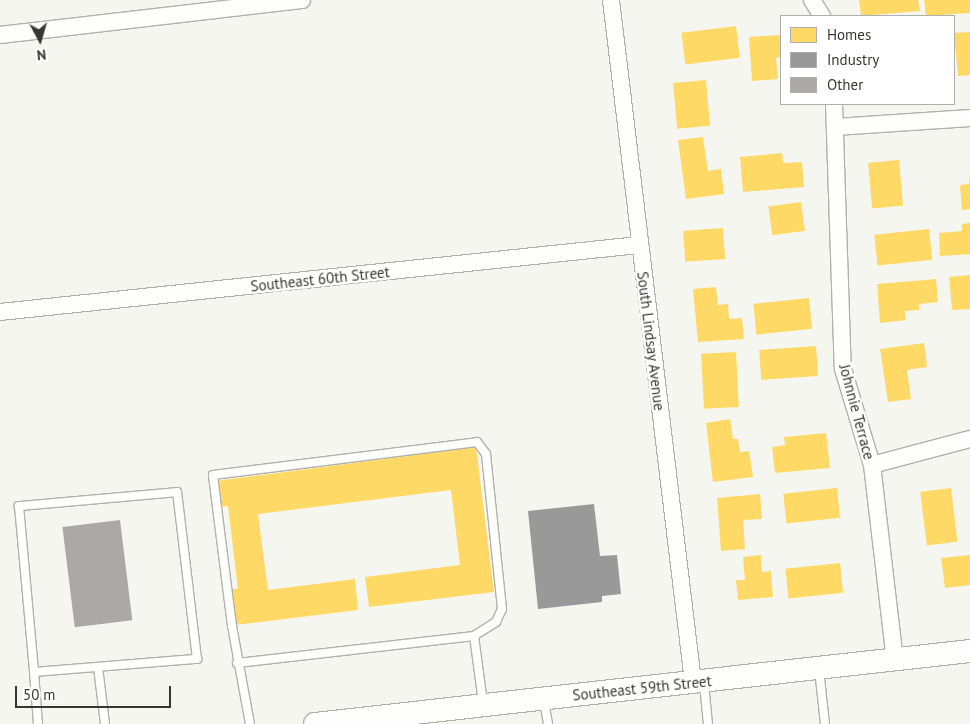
<!DOCTYPE html>
<style>
body{margin:0}
#map{position:relative;width:970px;height:724px;overflow:hidden;background:#f6f6f0;font-family:"PT Sans",sans-serif}
div>[style]{position:absolute}
[style*='--x']{left:calc(var(--x)*1px);top:calc(var(--y)*1px);width:calc(var(--w)*1px);rotate:calc(var(--a)*1deg)}
.homes>*{inset:0;background:#ffd966;transform-origin:0 0}
.industry>*{inset:0;background:#999}
.building>*{inset:0;background:#aaa9a8;transform-origin:0 0}
.roads{filter:drop-shadow(1px 0 #b1b1ac) drop-shadow(-1px 0 #b1b1ac) drop-shadow(0 1px #b1b1ac) drop-shadow(0 -1px #b1b1ac)}
.lane>*{height:8px;margin:-4px;padding:0 4px;transform-origin:4px;border-radius:4px;background:#fefefd}
.street>*{height:16px;margin:-8px;padding:0 8px;transform-origin:8px;border-radius:8px;background:#fefefd}
.secondary>*{height:22px;margin:-11px;padding:0 11px;transform-origin:11px;border-radius:11px;background:#fefefd}
span{translate:-50% -50%;white-space:nowrap;text-align:center;line-height:1.15;-webkit-text-stroke:5px #fff;paint-order:stroke}
.street-label{font-size:15px;color:#373732}
.legend{position:absolute;left:780px;top:15px;width:175px;height:90px;box-sizing:border-box;background:#fff;border:1px solid #afafad;margin:0;padding:6px 9px;list-style:none;font-size:15px;color:#373732}
.legend li{display:flex;align-items:center;gap:10px;height:25px}
.legend b{width:25px;border:1px solid #afafad}
.north{position:absolute;left:15px;top:15px;width:50px;height:50px;-webkit-text-stroke:4px #fff;paint-order:stroke;rotate:174deg;font-size:14px;font-weight:700;line-height:20px;text-align:center;color:#373732}
.north::after{content:'';display:block;margin:auto;width:18px;height:22px;background:#373732;clip-path:polygon(50% 0,100% 100%,50% 72%,0 100%)}
.scale{position:absolute;left:15px;top:686px;width:156px;height:22px;box-sizing:border-box;border:2px solid #373732;border-top:0;padding-left:6px;font-size:15px;line-height:18px;white-space:nowrap;color:#373732;-webkit-text-stroke:4px #fff;paint-order:stroke}
</style>
<div id="map">
<div class="homes">
<i style="clip-path:polygon(859px 0,918px 0,920px 11px,861px 16px)"></i>
<i style="clip-path:polygon(924px 0,970px 0,970px 13px,926px 16px)"></i>
<i style="left:736px;top:26px;width:32px;height:55px;rotate:83deg"></i>
<i style="clip-path:polygon(970px 32px,970px 75px,958px 76px,954px 33px)"></i>
<i style="clip-path:polygon(781px 35px,781px 57px,776px 58px,778px 79px,752px 81px,749px 37px)"></i>
<i style="left:706px;top:80px;width:46px;height:33px;rotate:85deg"></i>
<i style="clip-path:polygon(703px 137px,708px 171px,721px 169px,724px 194px,686px 199px,678px 140px)"></i>
<i style="clip-path:polygon(782px 153px,783px 163px,802px 162px,804px 187px,743px 192px,740px 157px)"></i>
<i style="left:899px;top:160px;width:46px;height:31px;rotate:85deg"></i>
<i style="clip-path:polygon(970px 170px,970px 209px,962px 210px,960px 185px,969px 184px)"></i>
<i style="left:801px;top:202px;width:29px;height:33px;rotate:82deg"></i>
<i style="clip-path:polygon(970px 223px,970px 254px,940px 256px,939px 233px,962px 231px,962px 224px)"></i>
<i style="left:723px;top:228px;width:31px;height:40px;rotate:86deg"></i>
<i style="left:929px;top:229px;width:31px;height:55px;rotate:84deg"></i>
<i style="clip-path:polygon(970px 275px,970px 309px,952px 310px,949px 277px)"></i>
<i style="clip-path:polygon(936px 279px,938px 302px,919px 304px,919px 310px,905px 311px,906px 320px,880px 323px,877px 284px)"></i>
<i style="clip-path:polygon(716px 287px,718px 305px,728px 304px,729px 319px,742px 318px,744px 339px,698px 342px,693px 289px)"></i>
<i style="left:809px;top:298px;width:31px;height:56px;rotate:84deg"></i>
<i style="clip-path:polygon(924px 343px,927px 367px,907px 370px,911px 399px,888px 402px,880px 349px)"></i>
<i style="left:816px;top:346px;width:30px;height:57px;rotate:86deg"></i>
<i style="left:736px;top:352px;width:55px;height:35px;rotate:87deg"></i>
<i style="clip-path:polygon(730px 419px,733px 439px,738px 439px,740px 452px,749px 451px,753px 477px,713px 482px,706px 423px)"></i>
<i style="clip-path:polygon(826px 433px,830px 468px,775px 473px,772px 447px,785px 445px,784px 437px)"></i>
<i style="clip-path:polygon(476px 447px,494px 592px,369px 607px,365px 577px,460px 565px,451px 490px,258px 514px,268px 590px,355px 579px,358px 610px,235px 625px,231px 589px,238px 589px,228px 506px,219px 507px,215px 481px)"></i>
<i style="left:837px;top:488px;width:30px;height:54px;rotate:84deg"></i>
<i style="left:951px;top:488px;width:54px;height:31px;rotate:83deg"></i>
<i style="clip-path:polygon(760px 494px,762px 519px,743px 520px,745px 549px,721px 551px,717px 498px)"></i>
<i style="clip-path:polygon(761px 555px,762px 572px,771px 571px,773px 597px,738px 600px,736px 580px,745px 580px,743px 557px)"></i>
<i style="clip-path:polygon(970px 555px,970px 585px,945px 588px,941px 558px)"></i>
<i style="left:840px;top:563px;width:30px;height:55px;rotate:84deg"></i>
</div>
<div class="industry">
<i style="clip-path:polygon(594px 504px,600px 556px,617px 555px,621px 594px,602px 596px,602px 602px,538px 609px,528px 511px)"></i>
</div>
<div class="building">
<i style="left:120px;top:520px;width:101px;height:58px;rotate:83deg"></i>
</div>
<div class="roads">
<div class="lane">
<i style="--x:237;--y:663;--w:239;--a:-6.5"></i>
<i style="--x:98;--y:667;--w:57;--a:83"></i>
<i style="--x:819;--y:669;--w:55;--a:83.8"></i>
<i style="--x:34;--y:672;--w:164;--a:-4.6"></i>
<i style="--x:197;--y:659;--w:168;--a:-96.8"></i>
<i style="--x:177;--y:492;--w:159;--a:174.9"></i>
<i style="--x:19;--y:506;--w:167;--a:84.8"></i>
<i style="--x:34;--y:672;--w:52;--a:85.6"></i>
<i style="--x:704;--y:684;--w:40;--a:84.3"></i>
<i style="--x:544;--y:701;--w:23;--a:80"></i>
<i style="--x:250;--y:724;--w:100;--a:-100.4"></i>
<i style="--x:232;--y:626;--w:152;--a:-97.2"></i>
<i style="--x:213;--y:475;--w:266;--a:-7.1"></i>
<i style="--x:477;--y:442;--w:15;--a:53"></i>
<i style="--x:486;--y:454;--w:156;--a:84.1"></i>
<i style="--x:502;--y:609;--w:14;--a:115"></i>
<i style="--x:496;--y:622;--w:26;--a:148"></i>
<i style="--x:474;--y:636;--w:68;--a:82.3"></i>
</div>
<div class="street">
<i style="--x:611;--y:0;--w:687;--a:83.14"></i>
<i style="--x:812;--y:0;--w:19;--a:58"></i>
<i style="--x:0;--y:35;--w:304;--a:-6.6"></i>
<i style="--x:834;--y:104;--w:265;--a:88.1"></i>
<i style="--x:843;--y:369;--w:100;--a:73.2"></i>
<i style="--x:872;--y:465;--w:196;--a:83.3"></i>
<i style="--x:836;--y:127;--w:134;--a:-3.8"></i>
<i style="--x:0;--y:312;--w:643;--a:-5.99"></i>
<i style="--x:872;--y:465;--w:101;--a:-14.9"></i>
</div>
<div class="secondary">
<i style="--x:315;--y:724;--w:659;--a:-6.36"></i>
</div>
</div>
<div class="street-label">
<span style="left:320px;top:279px;rotate:-6deg">Southeast 60th Street</span>
<span style="left:651px;top:341px;rotate:83deg">South Lindsay Avenue</span>
<span style="left:857px;top:412px;rotate:75deg">Johnnie Terrace</span>
<span style="left:642px;top:688px;rotate:-6deg">Southeast 59th Street</span>
</div>
<ul class="legend">
<li><b style="height:14px;background:#ffd966"></b>Homes</li>
<li><b style="height:14px;background:#999"></b>Industry</li>
<li><b style="height:14px;background:#aaa9a8"></b>Other</li>
</ul>
<div class="north">N</div>
<div class="scale">50 m</div>
</div>
